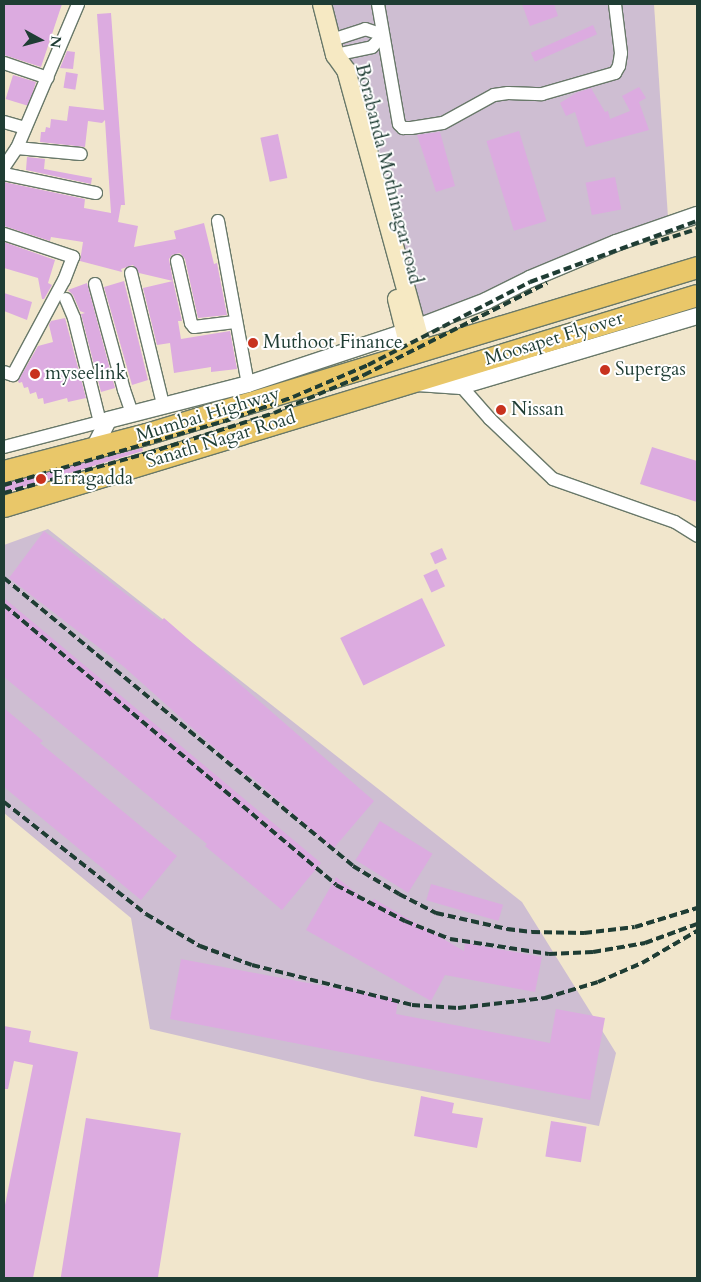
<!DOCTYPE html>
<style>
body{margin:0}
#map{position:relative;width:701px;height:1282px;overflow:hidden;background:#f1e6cc;font-family:Cardo,serif}
div>[style]{position:absolute}
[style*='--x']{left:calc(var(--x)*1px);top:calc(var(--y)*1px);width:calc(var(--w)*1px);rotate:calc(var(--a)*1deg)}
.industrial>*{inset:0;background:#cebed2}
.building>*{inset:0;background:#dcabe0;transform-origin:0 0}
.roads{filter:drop-shadow(1px 0 #687869) drop-shadow(-1px 0 #687869) drop-shadow(0 1px #687869) drop-shadow(0 -1px #687869)}
.minor>*{height:12px;margin:-6px;padding:0 6px;transform-origin:6px;border-radius:6px;background:#fff}
.tertiary>*{height:16px;margin:-8px;padding:0 8px;transform-origin:8px;border-radius:8px;background:#fff}
.secondary>*{height:18px;margin:-9px;padding:0 9px;transform-origin:9px;border-radius:9px;background:#f6e9c3}
.trunk>*{height:21px;margin:-10.5px;padding:0 10.5px;transform-origin:10.5px;border-radius:10.5px;background:#e9c769}
.rail>*{height:4px;margin-top:-2px;transform-origin:0;background:repeating-linear-gradient(90deg,#1f3d34 0 8px,transparent 0 12px)}
.dots>*{width:14px;height:14px;translate:-50% -50%;box-sizing:border-box;border:2px solid #fff;border-radius:50%}
span{translate:-50% -50%;white-space:nowrap;text-align:center;line-height:1.15;-webkit-text-stroke:4px #fff;paint-order:stroke}
.street-label{font-size:19px;color:#1f3d34}
.poi-label{font-size:19px;color:#1f3d34}
.left{translate:0 -50%;text-align:left}
.frame{position:absolute;inset:0;border:5px solid #1f3d34;pointer-events:none}
.north{position:absolute;left:15px;top:15px;width:50px;height:50px;-webkit-text-stroke:4px #fff;paint-order:stroke;rotate:97deg;font-size:14px;font-weight:700;line-height:20px;text-align:center;color:#1f3d34}
.north::after{content:'';display:block;margin:auto;width:18px;height:22px;background:#1f3d34;clip-path:polygon(50% 0,100% 100%,50% 72%,0 100%)}
</style>
<div id="map">
<div class="industrial">
<i style="clip-path:polygon(329px 4px,654px 4px,669px 233px,419px 323px)"></i>
<i style="clip-path:polygon(48px 529px,522px 902px,616px 1053px,599px 1126px,372px 1081px,150px 1029px,131px 918px,4px 813px,4px 545px)"></i>
</div>
<div class="building">
<i style="clip-path:polygon(4px 4px,62px 4px,41px 67px,4px 55px)"></i>
<i style="clip-path:polygon(522px 4px,554px 4px,558px 16px,530px 26px)"></i>
<i style="clip-path:polygon(111px 13px,125px 205px,121px 205px,118px 222px,138px 226px,134px 247px,176px 239px,174px 231px,204px 223px,214px 264px,217px 263px,227px 315px,198px 318px,185px 259px,180px 253px,172px 255px,169px 259px,173px 281px,139px 273px,133px 265px,121px 269px,122px 272px,80px 261px,83px 242px,51px 237px,50px 241px,4px 226px,4px 182px,85px 199px,84px 208px,111px 213px,105px 120px,102px 123px,88px 121px,85px 147px,40px 142px,41px 132px,45px 132px,46px 127px,50px 128px,51px 119px,67px 121px,69px 106px,104px 110px,97px 14px)"></i>
<i style="left:593px;top:25px;width:10px;height:68px;rotate:66deg"></i>
<i style="clip-path:polygon(67px 51px,75px 52px,73px 69px,60px 68px)"></i>
<i style="left:66px;top:72px;width:12px;height:16px;rotate:9deg"></i>
<i style="left:13px;top:75px;width:24px;height:25px;rotate:17deg"></i>
<i style="clip-path:polygon(639px 87px,646px 98px,639px 102px,649px 130px,586px 147px,575px 112px,566px 116px,560px 103px,576px 93px,591px 88px,605px 112px,608px 111px,610px 119px,630px 111px,622px 96px)"></i>
<i style="left:519px;top:131px;width:94px;height:34px;rotate:73deg"></i>
<i style="clip-path:polygon(440px 132px,455px 186px,436px 192px,417px 135px)"></i>
<i style="left:278px;top:134px;width:45px;height:18px;rotate:78deg"></i>
<i style="clip-path:polygon(27px 157px,45px 159px,44px 169px,92px 178px,91px 184px,26px 170px)"></i>
<i style="left:615px;top:177px;width:33px;height:30px;rotate:79deg"></i>
<i style="clip-path:polygon(4px 242px,55px 260px,48px 283px,52px 285px,44px 299px,42px 299px,38px 278px,4px 268px)"></i>
<i style="clip-path:polygon(124px 281px,148px 380px,132px 385px,104px 287px)"></i>
<i style="clip-path:polygon(173px 281px,182px 321px,178px 321px,181px 339px,230px 331px,237px 369px,211px 372px,211px 367px,174px 373px,170px 343px,157px 345px,143px 288px)"></i>
<i style="clip-path:polygon(87px 283px,115px 388px,101px 392px,81px 314px,85px 313px,80px 311px,73px 295px,68px 290px)"></i>
<i style="clip-path:polygon(4px 293px,32px 302px,27px 320px,4px 311px)"></i>
<i style="clip-path:polygon(65px 318px,86px 398px,68px 402px,67px 398px,44px 404px,43px 398px,38px 399px,36px 392px,30px 394px,28px 387px,24px 388px,22px 382px,19px 383px,18px 381px,38px 346px,53px 342px,49px 325px,51px 321px)"></i>
<i style="clip-path:polygon(652px 447px,697px 461px,697px 502px,640px 484px)"></i>
<i style="clip-path:polygon(142px 448px,143px 451px,4px 493px,4px 483px)"></i>
<i style="clip-path:polygon(44px 531px,161px 621px,164px 618px,374px 801px,333px 849px,248px 774px,246px 776px,123px 666px,9px 578px)"></i>
<i style="left:442px;top:548px;width:12px;height:13px;rotate:66deg"></i>
<i style="left:437px;top:569px;width:19px;height:15px;rotate:65deg"></i>
<i style="clip-path:polygon(4px 598px,321px 863px,282px 910px,205px 846px,207px 844px,4px 677px)"></i>
<i style="left:422px;top:598px;width:53px;height:91px;rotate:64deg"></i>
<i style="clip-path:polygon(4px 708px,43px 741px,40px 743px,177px 856px,141px 900px,4px 787px)"></i>
<i style="left:380px;top:821px;width:62px;height:46px;rotate:32deg"></i>
<i style="clip-path:polygon(336px 877px,370px 904px,374px 899px,464px 951px,465px 943px,542px 957px,535px 992px,445px 975px,431px 1001px,306px 930px)"></i>
<i style="left:431px;top:884px;width:75px;height:17px;rotate:16deg"></i>
<i style="clip-path:polygon(181px 959px,398px 1000px,396px 1014px,550px 1043px,556px 1009px,605px 1018px,590px 1100px,170px 1019px)"></i>
<i style="clip-path:polygon(4px 1026px,31px 1031px,29px 1042px,78px 1052px,33px 1278px,4px 1278px,4px 1210px,33px 1065px,14px 1061px,8px 1089px,4px 1089px)"></i>
<i style="clip-path:polygon(421px 1096px,454px 1103px,452px 1113px,483px 1118px,477px 1148px,414px 1136px)"></i>
<i style="left:86px;top:1118px;width:96px;height:163px;rotate:9deg"></i>
<i style="left:551px;top:1121px;width:36px;height:36px;rotate:9deg"></i>
</div>
<div class="roads">
<div class="minor">
<i style="--x:378;--y:4;--w:122;--a:80.1"></i>
<i style="--x:399;--y:124;--w:6;--a:45"></i>
<i style="--x:403;--y:128;--w:8;--a:0"></i>
<i style="--x:411;--y:128;--w:32;--a:-9"></i>
<i style="--x:443;--y:123;--w:58;--a:-28.8"></i>
<i style="--x:494;--y:95;--w:14;--a:-8"></i>
<i style="--x:508;--y:93;--w:34;--a:2"></i>
<i style="--x:542;--y:94;--w:76;--a:-16"></i>
<i style="--x:615;--y:73;--w:8;--a:-60"></i>
<i style="--x:619;--y:66;--w:13;--a:-81"></i>
<i style="--x:621;--y:53;--w:49;--a:-97"></i>
<i style="--x:332;--y:40;--w:35;--a:-18"></i>
<i style="--x:365;--y:29;--w:19;--a:18"></i>
<i style="--x:335;--y:55;--w:38;--a:-12"></i>
<i style="--x:372;--y:47;--w:16;--a:-47"></i>
<i style="--x:4;--y:63;--w:46;--a:18.8"></i>
<i style="--x:4;--y:122;--w:22;--a:16"></i>
<i style="--x:17;--y:148;--w:64;--a:5.4"></i>
<i style="--x:4;--y:167;--w:23;--a:-56"></i>
<i style="--x:17;--y:148;--w:156;--a:-67"></i>
<i style="--x:4;--y:174;--w:94;--a:11.7"></i>
<i style="--x:218;--y:221;--w:166;--a:79.6"></i>
<i style="--x:4;--y:234;--w:73;--a:18.4"></i>
<i style="--x:73;--y:257;--w:25;--a:111"></i>
<i style="--x:64;--y:280;--w:108;--a:118.2"></i>
<i style="--x:13;--y:375;--w:9;--a:-162"></i>
<i style="--x:177;--y:261;--w:64;--a:77.3"></i>
<i style="--x:191;--y:323;--w:5;--a:53"></i>
<i style="--x:194;--y:327;--w:41;--a:-7"></i>
<i style="--x:131;--y:273;--w:135;--a:76.3"></i>
<i style="--x:95;--y:284;--w:110;--a:74.7"></i>
<i style="--x:124;--y:390;--w:24;--a:71"></i>
<i style="--x:66;--y:299;--w:21;--a:67"></i>
<i style="--x:74;--y:318;--w:107;--a:76"></i>
<i style="--x:461;--y:386;--w:44;--a:48.7"></i>
<i style="--x:490;--y:419;--w:87;--a:43.6"></i>
<i style="--x:553;--y:479;--w:129;--a:19.4"></i>
<i style="--x:675;--y:522;--w:26;--a:32"></i>
<i style="--x:4;--y:447;--w:107;--a:-14.6"></i>
</div>
<div class="tertiary">
<i style="--x:417;--y:383;--w:44;--a:3.9"></i>
<i style="--x:461;--y:386;--w:246;--a:-16.5"></i>
<i style="--x:94;--y:448;--w:31;--a:-63"></i>
<i style="--x:108;--y:420;--w:145;--a:-14.4"></i>
<i style="--x:248;--y:384;--w:165;--a:-18.3"></i>
<i style="--x:405;--y:332;--w:87;--a:-20.9"></i>
<i style="--x:486;--y:301;--w:49;--a:-26.6"></i>
<i style="--x:530;--y:279;--w:93;--a:-22.7"></i>
<i style="--x:616;--y:243;--w:86;--a:-19.1"></i>
</div>
<div class="secondary">
<i style="--x:322;--y:4;--w:53;--a:75.7"></i>
<i style="--x:335;--y:55;--w:19;--a:54"></i>
<i style="--x:346;--y:70;--w:291;--a:74.7"></i>
<i style="--x:397;--y:299;--w:58;--a:76"></i>
</div>
<div class="trunk">
<i style="--x:4;--y:471;--w:147;--a:-14.6"></i>
<i style="--x:146;--y:434;--w:576;--a:-16.86"></i>
<i style="--x:4;--y:506;--w:724;--a:-16.93"></i>
</div>
</div>
<div class="rail">
<i style="--x:650;--y:244;--w:49;--a:-17.7"></i>
<i style="--x:4;--y:485;--w:230;--a:-16.2"></i>
<i style="--x:225;--y:421;--w:72;--a:-19.4"></i>
<i style="--x:293;--y:397;--w:82;--a:-23.1"></i>
<i style="--x:368;--y:365;--w:182;--a:-27.1"></i>
<i style="--x:530;--y:282;--w:178;--a:-20.1"></i>
<i style="--x:4;--y:493;--w:149;--a:-15.5"></i>
<i style="--x:148;--y:453;--w:132;--a:-17.6"></i>
<i style="--x:274;--y:413;--w:98;--a:-22.9"></i>
<i style="--x:364;--y:375;--w:205;--a:-26.7"></i>
<i style="--x:4;--y:578;--w:452;--a:39.5"></i>
<i style="--x:353;--y:866;--w:54;--a:31.3"></i>
<i style="--x:399;--y:894;--w:42;--a:27.2"></i>
<i style="--x:436;--y:913;--w:73;--a:12.7"></i>
<i style="--x:507;--y:929;--w:25;--a:7"></i>
<i style="--x:532;--y:932;--w:52;--a:1.1"></i>
<i style="--x:584;--y:933;--w:51;--a:-6.7"></i>
<i style="--x:635;--y:927;--w:65;--a:-17"></i>
<i style="--x:4;--y:605;--w:434;--a:40.1"></i>
<i style="--x:336;--y:885;--w:78;--a:27.6"></i>
<i style="--x:405;--y:921;--w:48;--a:21.8"></i>
<i style="--x:450;--y:939;--w:100;--a:8.6"></i>
<i style="--x:549;--y:954;--w:44;--a:-2.6"></i>
<i style="--x:593;--y:952;--w:53;--a:-9.8"></i>
<i style="--x:645;--y:943;--w:55;--a:-20.1"></i>
<i style="--x:4;--y:802;--w:181;--a:38.3"></i>
<i style="--x:146;--y:914;--w:63;--a:30.7"></i>
<i style="--x:200;--y:946;--w:55;--a:20.1"></i>
<i style="--x:252;--y:965;--w:165;--a:14"></i>
<i style="--x:412;--y:1005;--w:46;--a:3.7"></i>
<i style="--x:458;--y:1008;--w:88;--a:-6.6"></i>
<i style="--x:545;--y:998;--w:55;--a:-16.8"></i>
<i style="--x:598;--y:982;--w:48;--a:-23.4"></i>
<i style="--x:642;--y:963;--w:64;--a:-30.2"></i>
</div>
<div class="dots">
<i style="left:253px;top:343px;background:#c8321e"></i>
<i style="left:605px;top:370px;background:#c8321e"></i>
<i style="left:35px;top:374px;background:#c8321e"></i>
<i style="left:501px;top:410px;background:#c8321e"></i>
<i style="left:41px;top:479px;background:#c8321e"></i>
</div>
<div class="street-label">
<span style="left:388px;top:174px;rotate:76deg">Borabanda Mothinagar road</span>
<span style="left:554px;top:339px;rotate:-17deg">Moosapet Flyover</span>
<span style="left:208px;top:415px;rotate:-17deg">Mumbai Highway</span>
<span style="left:221px;top:440px;rotate:-17deg">Sanath Nagar Road</span>
</div>
<div class="poi-label">
<span class="left" style="left:263px;top:343px">Muthoot Finance</span>
<span class="left" style="left:615px;top:370px">Supergas</span>
<span class="left" style="left:45px;top:374px">myseelink</span>
<span class="left" style="left:511px;top:410px">Nissan</span>
<span class="left" style="left:52px;top:479px">Erragadda</span>
</div>
<div class="frame"></div>
<div class="north">N</div>
</div>
